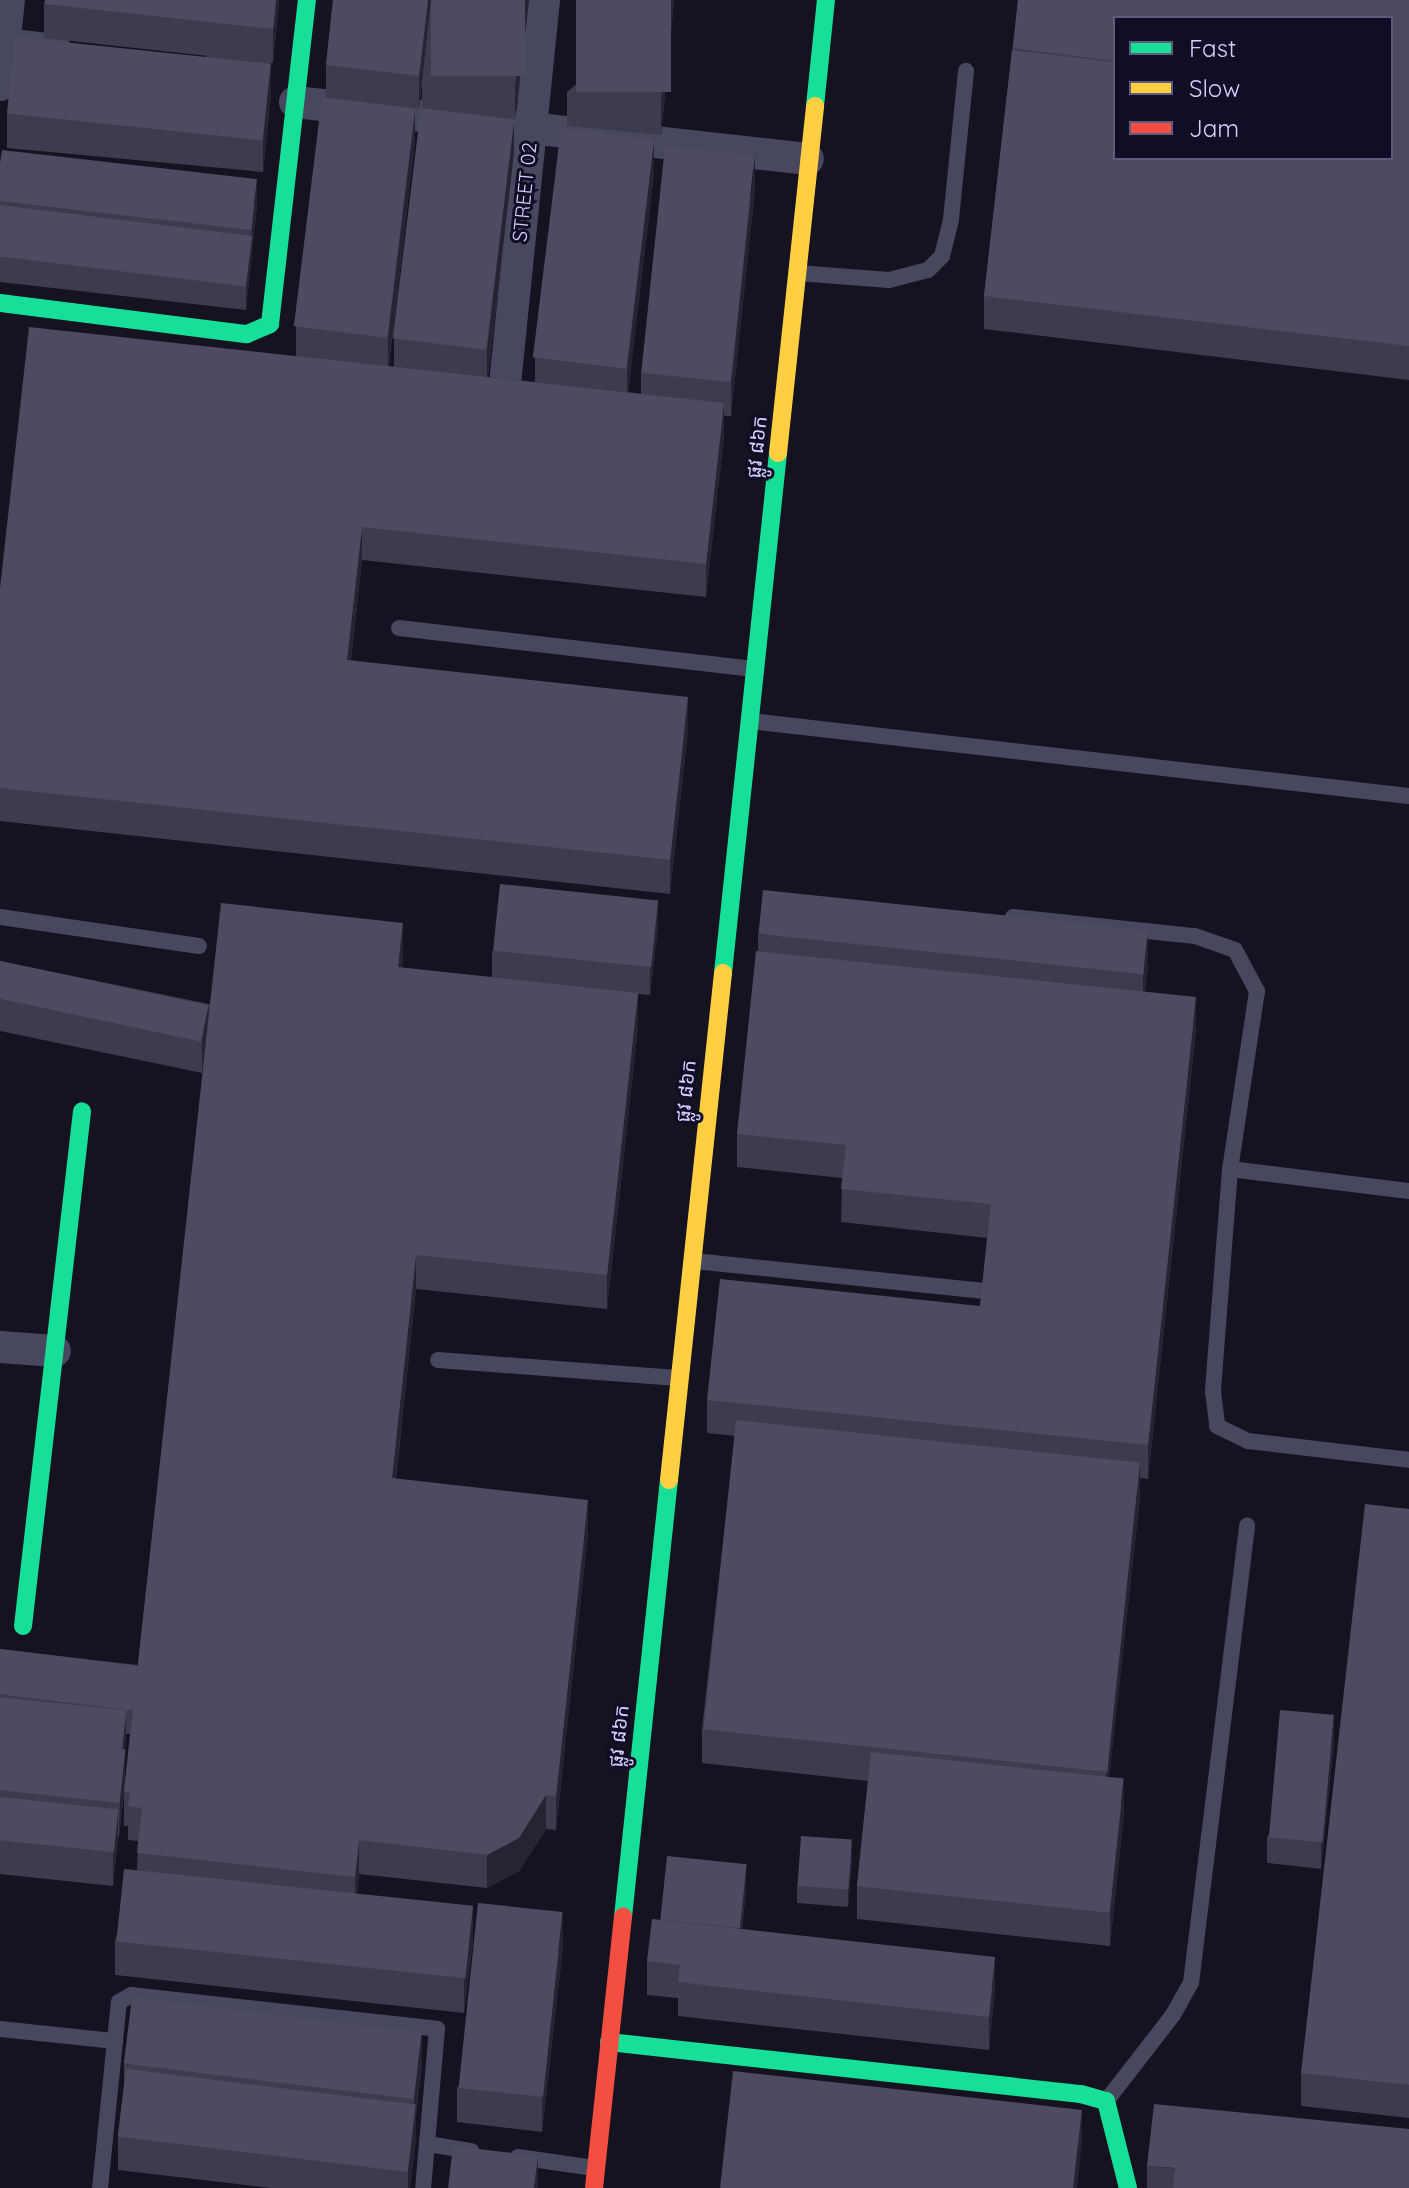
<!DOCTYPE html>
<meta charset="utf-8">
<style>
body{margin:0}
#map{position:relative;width:1409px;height:2188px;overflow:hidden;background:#14131f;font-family:Quicksand,"Noto Sans Khmer",sans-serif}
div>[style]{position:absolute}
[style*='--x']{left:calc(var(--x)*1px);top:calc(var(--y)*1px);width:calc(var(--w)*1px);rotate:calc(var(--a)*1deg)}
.lane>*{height:16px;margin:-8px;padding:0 8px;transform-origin:8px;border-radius:8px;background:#474760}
.street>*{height:32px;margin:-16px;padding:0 16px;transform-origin:16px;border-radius:16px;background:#474760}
.fast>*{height:18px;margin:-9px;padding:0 9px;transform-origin:9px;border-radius:9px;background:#16e098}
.slow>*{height:18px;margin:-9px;padding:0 9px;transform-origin:9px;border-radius:9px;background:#ffcf43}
.jam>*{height:18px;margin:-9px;padding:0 9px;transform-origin:9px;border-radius:9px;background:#f24e42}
.wall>*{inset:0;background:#3d3b4e}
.shaded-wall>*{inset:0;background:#262433}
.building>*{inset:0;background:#4d4b61;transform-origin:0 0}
span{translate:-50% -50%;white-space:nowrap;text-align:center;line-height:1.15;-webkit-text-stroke:6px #100d25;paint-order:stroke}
.street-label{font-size:20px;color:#d3d0ff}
.legend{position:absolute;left:1113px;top:16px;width:280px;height:144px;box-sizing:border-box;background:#100d25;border:2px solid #5e5b7c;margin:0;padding:10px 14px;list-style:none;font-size:24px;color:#d3d0ff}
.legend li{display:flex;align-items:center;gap:16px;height:40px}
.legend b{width:40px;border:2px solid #5e5b7c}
</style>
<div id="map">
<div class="lane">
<i style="--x:798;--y:273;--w:91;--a:4.4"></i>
<i style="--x:889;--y:280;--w:40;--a:-14.4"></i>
<i style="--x:928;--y:270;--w:20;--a:-45"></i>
<i style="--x:942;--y:256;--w:38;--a:-76"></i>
<i style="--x:951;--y:219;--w:149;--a:-84.2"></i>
<i style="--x:399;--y:628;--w:355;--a:6.6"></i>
<i style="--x:750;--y:721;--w:663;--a:6.49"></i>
<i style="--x:0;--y:917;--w:201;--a:8.3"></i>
<i style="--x:1013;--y:917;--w:183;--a:6"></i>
<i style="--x:1195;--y:936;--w:42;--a:19.3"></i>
<i style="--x:1235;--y:950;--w:47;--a:61.8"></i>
<i style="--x:1257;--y:991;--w:180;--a:98.6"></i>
<i style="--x:1230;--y:1169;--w:223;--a:94.4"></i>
<i style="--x:1213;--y:1391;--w:35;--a:83"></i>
<i style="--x:1217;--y:1426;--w:34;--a:26"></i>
<i style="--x:1248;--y:1441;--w:162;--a:6.7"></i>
<i style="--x:1230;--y:1169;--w:180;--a:7"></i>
<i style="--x:694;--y:1261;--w:292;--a:5.9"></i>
<i style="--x:438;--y:1360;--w:240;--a:4.3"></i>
<i style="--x:0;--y:2029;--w:116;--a:6"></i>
<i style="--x:1107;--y:2100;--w:108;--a:-52.2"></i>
<i style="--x:1173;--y:2015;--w:37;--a:-61"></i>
<i style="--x:1191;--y:1983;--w:461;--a:-83"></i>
<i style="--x:428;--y:2144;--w:44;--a:9.2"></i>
<i style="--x:518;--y:2157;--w:77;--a:8.2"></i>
<i style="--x:100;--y:2188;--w:187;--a:-84.2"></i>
<i style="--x:119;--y:2002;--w:14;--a:-30"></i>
<i style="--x:131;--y:1995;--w:308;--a:6.3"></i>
<i style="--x:437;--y:2029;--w:160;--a:95"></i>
</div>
<div class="street">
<i style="--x:4;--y:44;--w:52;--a:6.6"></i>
<i style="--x:0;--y:85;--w:85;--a:-84"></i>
<i style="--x:295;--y:102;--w:516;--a:6.34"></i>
<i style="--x:505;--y:384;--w:386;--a:-84.2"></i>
<i style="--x:0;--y:1347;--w:55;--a:4.2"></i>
</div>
<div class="fast">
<i style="--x:815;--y:106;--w:107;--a:-84.1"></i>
<i style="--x:0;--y:303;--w:249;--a:7.2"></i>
<i style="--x:247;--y:334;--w:25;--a:-23"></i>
<i style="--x:270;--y:324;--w:326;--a:-83.5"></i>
<i style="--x:723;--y:973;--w:523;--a:-83.96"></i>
<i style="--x:23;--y:1626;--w:518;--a:-83.46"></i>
<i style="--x:623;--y:1917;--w:439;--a:-84"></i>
<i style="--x:609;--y:2042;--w:475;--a:6.3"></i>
<i style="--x:1081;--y:2094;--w:26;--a:16"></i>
<i style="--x:1106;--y:2101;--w:90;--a:75.8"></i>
</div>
<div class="slow">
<i style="--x:778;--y:453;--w:349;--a:-83.9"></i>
<i style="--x:669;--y:1480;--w:510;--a:-83.92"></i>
</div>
<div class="jam">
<i style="--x:594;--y:2188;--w:273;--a:-83.9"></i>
</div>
<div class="wall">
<i style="clip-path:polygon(279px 0,273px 63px,271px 63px,271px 95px,263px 172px,7px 148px,7px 114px,208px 56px,44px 38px,44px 4px)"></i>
<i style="clip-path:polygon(evenodd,333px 0,529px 0,515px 119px,514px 119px,514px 152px,488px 377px,535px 382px,535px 358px,654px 173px,628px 392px,641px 394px,641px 373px,755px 189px,731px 416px,724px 416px,724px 436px,706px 597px,362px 560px,351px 660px,688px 730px,670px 894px,0 821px,0 588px,296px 356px,296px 327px,326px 97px,326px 65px,333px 0,422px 84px,422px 108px,394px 338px,394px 367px,389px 366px,415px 141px,415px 109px,419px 109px,422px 84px)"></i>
<i style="clip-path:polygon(674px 0,661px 135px,567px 126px,567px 92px)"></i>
<i style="clip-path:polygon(evenodd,1018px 0,1409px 0,1409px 380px,984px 329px,984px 296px,1018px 0,1115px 18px,1391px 18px,1115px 158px,1115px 18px)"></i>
<i style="clip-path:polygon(0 163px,257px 205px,246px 310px,0 282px)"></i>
<i style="clip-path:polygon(658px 927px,650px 995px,638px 994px,638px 1027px,607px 1309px,416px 1289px,396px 1479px,588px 1533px,556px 1830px,546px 1829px,519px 1871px,487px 1888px,359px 1874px,357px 1895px,473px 1941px,464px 2013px,115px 1975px,115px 1941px,137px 1870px,138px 1841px,128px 1840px,128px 1826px,124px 1826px,124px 1792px,130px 1734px,126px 1734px,125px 1750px,125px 1783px,119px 1837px,118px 1837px,113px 1886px,0 1874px,0 1649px,138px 1665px,204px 1065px,202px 1073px,0 1031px,0 961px,209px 1004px,403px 956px,402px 968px,492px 977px,492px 951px)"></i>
<i style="clip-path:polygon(758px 934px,1148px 965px,1145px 991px,1196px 1030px,1148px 1479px,1140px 1478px,1140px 1498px,1109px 1777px,1124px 1812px,1110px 1946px,857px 1919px,857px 1886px,868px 1781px,702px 1763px,702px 1729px,735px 1436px,707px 1433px,707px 1400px,980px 1306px,987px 1238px,841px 1222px,842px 1178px,737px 1167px,737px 1134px,758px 951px)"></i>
<i style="clip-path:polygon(1409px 1509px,1409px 2118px,1301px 2106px,1301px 2073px)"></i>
<i style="clip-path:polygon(1334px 1741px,1321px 1869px,1267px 1863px,1267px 1837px)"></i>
<i style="clip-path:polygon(852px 1857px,848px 1907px,797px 1903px,797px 1886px)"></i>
<i style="clip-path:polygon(746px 1891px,742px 1929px,995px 1990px,989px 2050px,678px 2016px,678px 1998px,647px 1995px,647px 1961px,659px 1920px)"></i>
<i style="clip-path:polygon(563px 1946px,542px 2132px,457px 2122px,457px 2088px)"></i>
<i style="clip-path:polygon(124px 2064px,422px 2064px,416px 2116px,416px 2137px,410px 2188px,271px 2188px,118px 2170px,118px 2137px,124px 2085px)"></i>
<i style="clip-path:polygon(1147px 2166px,1409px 2188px,1147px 2188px)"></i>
</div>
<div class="shaded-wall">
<i style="clip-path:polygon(276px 0,279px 0,273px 63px,273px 29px)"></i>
<i style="clip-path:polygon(428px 0,431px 0,419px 109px,419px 76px)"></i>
<i style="clip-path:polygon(525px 0,529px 0,515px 119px,515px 86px)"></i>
<i style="clip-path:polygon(671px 0,674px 0,661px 135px,661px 101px)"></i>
<i style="clip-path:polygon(271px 62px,271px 95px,263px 172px,263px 139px)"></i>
<i style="clip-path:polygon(415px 108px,415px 141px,388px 371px,388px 338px)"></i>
<i style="clip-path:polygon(514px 119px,514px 152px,487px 383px,487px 349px)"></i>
<i style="clip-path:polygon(654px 139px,654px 173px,627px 403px,627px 369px)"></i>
<i style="clip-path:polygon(755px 155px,755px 189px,731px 416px,731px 383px)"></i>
<i style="clip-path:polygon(257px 179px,257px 205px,246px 310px,246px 284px)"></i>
<i style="clip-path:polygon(724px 403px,724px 436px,706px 597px,706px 564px)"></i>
<i style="clip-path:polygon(362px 527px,362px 560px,347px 694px,347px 660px)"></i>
<i style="clip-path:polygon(688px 697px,688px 730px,670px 894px,670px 860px)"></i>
<i style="clip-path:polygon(658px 901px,658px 927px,650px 995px,650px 969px)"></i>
<i style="clip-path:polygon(403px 923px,403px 956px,398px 1001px,398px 967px)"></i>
<i style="clip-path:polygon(1148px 932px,1148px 965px,1143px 1010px,1143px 976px)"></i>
<i style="clip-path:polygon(638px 993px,638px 1027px,607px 1309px,607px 1275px)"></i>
<i style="clip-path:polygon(1196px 997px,1196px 1030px,1148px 1479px,1148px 1445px)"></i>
<i style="clip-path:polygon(209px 1004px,209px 1037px,202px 1073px,202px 1039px)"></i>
<i style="clip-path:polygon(416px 1255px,416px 1289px,392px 1512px,392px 1478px)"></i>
<i style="clip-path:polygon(1140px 1464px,1140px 1498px,1106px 1806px,1106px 1773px)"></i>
<i style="clip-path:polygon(588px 1500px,588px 1533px,556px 1830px,556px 1796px)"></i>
<i style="clip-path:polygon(126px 1711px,125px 1783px,119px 1837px,121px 1755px)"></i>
<i style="clip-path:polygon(1334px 1715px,1334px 1741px,1321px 1869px,1321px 1843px)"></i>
<i style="clip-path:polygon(1124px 1779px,1124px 1812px,1110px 1946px,1110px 1912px)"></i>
<i style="clip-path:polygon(546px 1795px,546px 1829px,519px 1871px,487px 1888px,487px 1855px)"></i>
<i style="clip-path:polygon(118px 1810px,118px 1844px,113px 1886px,113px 1853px)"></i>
<i style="clip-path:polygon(359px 1840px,359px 1874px,355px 1910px,355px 1877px)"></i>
<i style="clip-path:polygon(852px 1840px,852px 1857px,848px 1907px,848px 1889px)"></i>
<i style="clip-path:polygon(746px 1865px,746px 1891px,738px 1957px,738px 1932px)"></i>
<i style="clip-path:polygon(473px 1907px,473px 1941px,464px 2013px,464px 1980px)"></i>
<i style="clip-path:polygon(563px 1912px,563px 1946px,542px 2132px,542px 2098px)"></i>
<i style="clip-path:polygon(995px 1957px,995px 1990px,989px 2050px,989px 2017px)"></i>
<i style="clip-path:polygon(422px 2031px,422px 2064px,416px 2116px,416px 2137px,410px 2188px,408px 2188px,408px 2170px,414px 2119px,414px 2098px)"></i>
<i style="clip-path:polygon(1082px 2110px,1082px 2143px,1077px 2188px,1073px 2188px)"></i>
<i style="clip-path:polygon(538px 2156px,538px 2188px,534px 2188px)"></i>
</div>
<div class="building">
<i style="clip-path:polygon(45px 0,276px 0,273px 29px,44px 4px)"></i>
<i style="clip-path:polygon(333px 0,428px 0,419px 76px,326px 65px)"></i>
<i style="left:431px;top:0;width:94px;height:76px"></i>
<i style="left:576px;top:0;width:95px;height:92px"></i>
<i style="clip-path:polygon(1018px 0,1409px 0,1409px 346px,984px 296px,1012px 50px,1115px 62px,1115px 158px,1391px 158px,1391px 18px,1115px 18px,1115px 61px,1013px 48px)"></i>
<i style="left:15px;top:37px;width:257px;height:77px;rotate:6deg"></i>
<i style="left:322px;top:97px;width:94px;height:231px;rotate:7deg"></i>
<i style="left:421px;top:108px;width:94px;height:232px;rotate:7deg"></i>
<i style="left:561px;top:128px;width:94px;height:231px;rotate:7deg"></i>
<i style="left:665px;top:146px;width:90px;height:228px;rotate:6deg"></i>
<i style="clip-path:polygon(2px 150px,257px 179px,251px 230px,0 201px,0 163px)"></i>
<i style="left:0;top:205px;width:254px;height:51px;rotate:7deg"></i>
<i style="clip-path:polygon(29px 327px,724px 403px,706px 564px,362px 527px,347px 660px,688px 697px,670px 860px,0 788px,0 588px)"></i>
<i style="left:500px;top:884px;width:159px;height:67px;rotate:6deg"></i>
<i style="left:763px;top:890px;width:387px;height:44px;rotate:6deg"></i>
<i style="clip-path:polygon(221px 903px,403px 923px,398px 967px,638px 993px,607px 1275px,416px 1255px,392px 1478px,588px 1500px,556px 1796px,546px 1795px,519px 1838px,487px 1855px,359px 1840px,355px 1877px,137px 1853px,142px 1808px,128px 1806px,130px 1793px,124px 1792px)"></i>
<i style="clip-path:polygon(756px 951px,1196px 997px,1148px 1445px,707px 1400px,720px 1279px,980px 1306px,991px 1204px,841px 1189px,846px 1145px,737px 1134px)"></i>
<i style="left:0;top:961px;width:213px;height:37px;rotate:12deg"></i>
<i style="left:736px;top:1420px;width:406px;height:311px;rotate:6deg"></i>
<i style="clip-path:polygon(1365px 1504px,1409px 1509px,1409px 2085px,1301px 2073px)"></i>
<i style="left:0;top:1649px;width:139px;height:45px;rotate:7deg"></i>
<i style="left:0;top:1697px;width:127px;height:39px;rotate:6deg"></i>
<i style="left:1280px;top:1710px;width:54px;height:128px;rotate:5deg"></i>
<i style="left:0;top:1736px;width:126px;height:54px;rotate:6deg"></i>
<i style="left:871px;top:1752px;width:254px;height:135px;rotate:6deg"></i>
<i style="left:0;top:1797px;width:119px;height:43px;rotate:6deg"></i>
<i style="left:801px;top:1836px;width:51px;height:50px;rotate:4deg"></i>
<i style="left:667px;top:1856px;width:80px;height:64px;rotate:6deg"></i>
<i style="left:124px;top:1869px;width:351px;height:73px;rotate:6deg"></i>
<i style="left:478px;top:1903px;width:85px;height:186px;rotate:6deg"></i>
<i style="clip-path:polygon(652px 1919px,995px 1957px,989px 2017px,678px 1982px,680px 1965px,647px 1961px)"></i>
<i style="left:132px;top:1997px;width:292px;height:67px;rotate:7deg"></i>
<i style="left:126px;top:2069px;width:292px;height:68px;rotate:7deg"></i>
<i style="clip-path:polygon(733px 2071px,1082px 2110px,1073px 2188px,720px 2188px)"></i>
<i style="clip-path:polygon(1154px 2104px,1409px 2129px,1409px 2188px,1173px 2188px,1175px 2168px,1147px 2166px)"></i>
<i style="clip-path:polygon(453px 2146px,538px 2156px,534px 2188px,448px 2188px)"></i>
</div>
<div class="street-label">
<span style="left:524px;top:192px;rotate:-84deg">STREET 02</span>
<span style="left:756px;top:447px;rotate:-84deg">ផ្លូវ ៨៦ក</span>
<span style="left:685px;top:1091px;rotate:-84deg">ផ្លូវ ៨៦ក</span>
<span style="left:618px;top:1736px;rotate:-84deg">ផ្លូវ ៨៦ក</span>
</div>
<ul class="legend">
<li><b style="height:10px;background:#16e098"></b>Fast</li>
<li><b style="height:10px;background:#ffcf43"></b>Slow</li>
<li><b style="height:10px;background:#f24e42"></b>Jam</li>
</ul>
</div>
